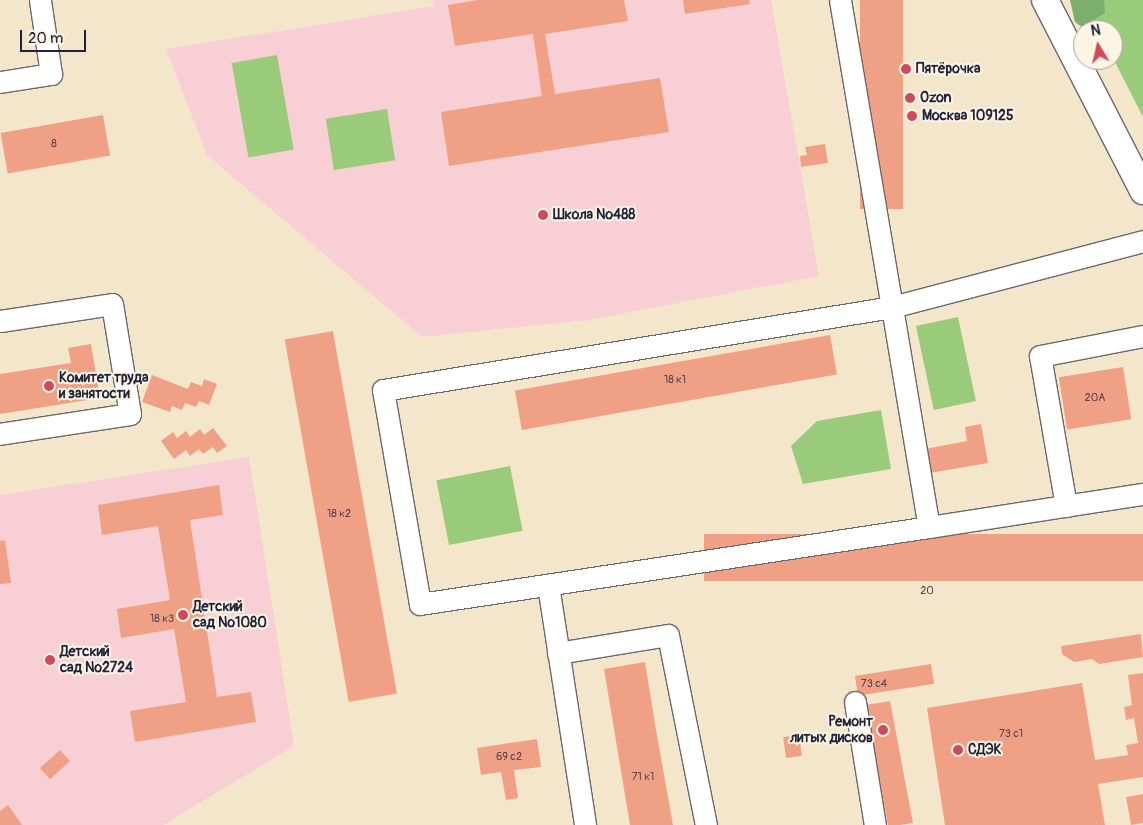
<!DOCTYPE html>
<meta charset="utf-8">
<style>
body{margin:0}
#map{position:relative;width:1143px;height:825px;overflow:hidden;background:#f4e6cb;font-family:Pangolin,sans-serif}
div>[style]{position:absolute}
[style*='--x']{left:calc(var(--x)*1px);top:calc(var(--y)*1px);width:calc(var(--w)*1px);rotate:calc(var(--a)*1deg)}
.built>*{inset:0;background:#f7cfd4}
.green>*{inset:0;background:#9acb7b;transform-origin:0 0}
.forest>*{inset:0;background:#7baf6b}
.building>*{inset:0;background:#f0a085;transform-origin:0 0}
.roads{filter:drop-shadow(1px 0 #6c676d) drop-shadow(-1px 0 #6c676d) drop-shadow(0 1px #6c676d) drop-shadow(0 -1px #6c676d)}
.minor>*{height:21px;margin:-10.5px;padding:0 10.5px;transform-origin:10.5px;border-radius:10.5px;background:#fff}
.major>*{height:26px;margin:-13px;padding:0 13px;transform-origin:13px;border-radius:13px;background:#fff}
.dots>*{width:14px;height:14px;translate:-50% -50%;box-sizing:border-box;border:2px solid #fcf5e5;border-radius:50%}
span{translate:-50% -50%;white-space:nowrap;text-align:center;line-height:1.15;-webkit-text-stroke:4px #fcf5e5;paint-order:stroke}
.number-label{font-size:11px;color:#56424e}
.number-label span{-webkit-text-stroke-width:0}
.poi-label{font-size:14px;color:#22223b;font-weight:700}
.left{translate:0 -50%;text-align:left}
.right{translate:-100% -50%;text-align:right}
.north{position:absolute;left:1073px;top:20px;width:50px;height:50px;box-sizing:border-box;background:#fcf5e5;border:1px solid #a5a1a1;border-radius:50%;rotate:351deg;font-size:14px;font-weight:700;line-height:20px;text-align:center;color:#22223b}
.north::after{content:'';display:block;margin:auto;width:18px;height:22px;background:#d1495b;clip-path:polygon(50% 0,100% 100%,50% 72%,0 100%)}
.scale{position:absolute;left:20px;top:30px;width:66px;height:22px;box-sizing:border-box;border:2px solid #22223b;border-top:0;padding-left:6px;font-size:15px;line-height:18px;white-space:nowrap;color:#22223b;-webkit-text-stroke:4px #fcf5e5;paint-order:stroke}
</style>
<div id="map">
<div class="built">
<i style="clip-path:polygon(433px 0,771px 0,819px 276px,589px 320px,422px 337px,207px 155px,166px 49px,434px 6px)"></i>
<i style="clip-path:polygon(249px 457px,294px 746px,163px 825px,0 825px,0 495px)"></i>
</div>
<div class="green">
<i style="clip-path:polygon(1082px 0,1143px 0,1143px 117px,1113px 58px,1113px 30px,1099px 30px)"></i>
<i style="left:277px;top:55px;width:96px;height:46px;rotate:80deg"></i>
<i style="left:387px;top:109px;width:52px;height:62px;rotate:81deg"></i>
<i style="left:958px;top:317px;width:86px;height:43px;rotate:78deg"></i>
<i style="clip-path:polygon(881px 410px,891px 469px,803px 484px,791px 446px,817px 421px)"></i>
<i style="left:510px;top:466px;width:66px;height:75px;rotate:79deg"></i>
</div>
<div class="forest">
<i style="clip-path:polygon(1070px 0,1104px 0,1105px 13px,1082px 27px,1075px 22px)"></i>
</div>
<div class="building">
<i style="clip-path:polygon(478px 0,624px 0,628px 21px,545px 34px,555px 94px,660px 78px,669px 132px,449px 166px,441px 112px,542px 96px,533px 34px,455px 46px,448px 5px)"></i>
<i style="clip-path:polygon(683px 0,749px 0,750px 4px,685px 14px)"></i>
<i style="left:860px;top:0;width:43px;height:209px"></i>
<i style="left:103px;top:115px;width:41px;height:104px;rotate:80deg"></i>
<i style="clip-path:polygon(825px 144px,828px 163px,801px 167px,800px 156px,807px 155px,805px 147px)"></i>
<i style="left:333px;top:331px;width:368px;height:49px;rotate:80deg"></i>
<i style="left:830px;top:335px;width:40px;height:320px;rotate:80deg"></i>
<i style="clip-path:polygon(91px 344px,100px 398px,0 414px,0 374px,71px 363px,68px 348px)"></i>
<i style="left:1123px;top:367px;width:53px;height:65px;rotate:81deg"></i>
<i style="clip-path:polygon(152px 375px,188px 389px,191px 382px,202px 386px,204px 379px,217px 384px,209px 405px,199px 401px,196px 407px,185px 403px,182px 410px,172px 406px,170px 412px,142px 402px)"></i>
<i style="clip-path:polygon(981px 424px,988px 463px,930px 473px,925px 449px,967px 441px,965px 427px)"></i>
<i style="clip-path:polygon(213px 428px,227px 446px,217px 453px,213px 447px,203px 454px,199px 449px,190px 456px,186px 450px,174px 459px,161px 441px,173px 432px,177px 438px,186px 431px,190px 437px,200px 429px,204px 435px)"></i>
<i style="clip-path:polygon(219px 485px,223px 515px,190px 520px,217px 697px,251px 692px,256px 722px,135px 742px,130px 711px,186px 702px,174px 629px,121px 638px,117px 609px,170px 600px,158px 526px,102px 535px,98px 505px)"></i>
<i style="left:1143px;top:534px;width:47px;height:439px;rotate:90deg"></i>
<i style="clip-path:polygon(5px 540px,11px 583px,0 584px,0 541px)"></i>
<i style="clip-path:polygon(1141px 634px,1143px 657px,1099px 664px,1092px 659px,1074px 662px,1062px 654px,1061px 646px)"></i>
<i style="clip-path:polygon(645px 662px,656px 730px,673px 825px,630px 825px,604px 669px)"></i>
<i style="left:931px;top:664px;width:20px;height:77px;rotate:81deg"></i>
<i style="clip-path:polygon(1143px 673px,1143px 777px,1098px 784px,1105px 825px,945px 825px,927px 708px,1082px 683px,1095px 760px,1128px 755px,1126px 745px,1138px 743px,1134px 718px,1126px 720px,1124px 707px,1132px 705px,1128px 675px)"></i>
<i style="clip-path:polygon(890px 701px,913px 823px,900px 825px,888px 825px,866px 705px)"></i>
<i style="left:799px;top:735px;width:21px;height:16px;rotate:82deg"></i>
<i style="clip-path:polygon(537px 739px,541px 767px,514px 770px,518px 798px,506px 800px,501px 772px,481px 775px,477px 748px)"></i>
<i style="left:60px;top:750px;width:15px;height:27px;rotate:48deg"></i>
<i style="clip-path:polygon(1143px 794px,1143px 823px,1131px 825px,1126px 797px)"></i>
<i style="clip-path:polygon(8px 805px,22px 825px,0 825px,0 811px)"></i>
</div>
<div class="roads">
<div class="minor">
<i style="--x:840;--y:0;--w:311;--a:80.4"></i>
<i style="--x:892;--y:307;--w:223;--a:80.5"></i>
<i style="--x:929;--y:527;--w:515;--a:171.4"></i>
<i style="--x:420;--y:604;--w:217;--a:-99.8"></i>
<i style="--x:383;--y:390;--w:516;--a:-9.26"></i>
<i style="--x:892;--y:307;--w:260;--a:-14.7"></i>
<i style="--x:0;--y:82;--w:52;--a:-8.9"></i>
<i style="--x:51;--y:74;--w:75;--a:-98.5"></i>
<i style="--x:0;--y:321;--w:113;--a:-8.6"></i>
<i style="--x:112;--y:304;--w:111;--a:80.7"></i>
<i style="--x:130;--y:414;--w:132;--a:171.3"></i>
<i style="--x:1066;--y:506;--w:152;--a:-99.8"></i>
<i style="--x:1040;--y:356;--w:105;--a:-11"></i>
<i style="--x:929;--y:527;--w:217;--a:-8.8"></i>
<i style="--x:548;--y:585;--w:243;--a:81.2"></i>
<i style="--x:558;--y:653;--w:111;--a:-9.3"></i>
<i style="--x:668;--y:635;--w:194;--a:78.7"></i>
<i style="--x:855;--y:702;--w:125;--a:80.8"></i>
</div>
<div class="major">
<i style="--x:1045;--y:0;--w:215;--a:62.8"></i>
</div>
</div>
<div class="dots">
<i style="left:906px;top:69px;background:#d1495b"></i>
<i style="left:910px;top:98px;background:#d1495b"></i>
<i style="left:912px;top:116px;background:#d1495b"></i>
<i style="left:543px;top:215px;background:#d1495b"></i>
<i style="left:49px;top:386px;background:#d1495b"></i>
<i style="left:183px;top:615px;background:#d1495b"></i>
<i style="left:50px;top:660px;background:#d1495b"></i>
<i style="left:883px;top:730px;background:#d1495b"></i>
<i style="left:958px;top:750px;background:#d1495b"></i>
</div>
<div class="number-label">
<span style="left:54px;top:144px">8</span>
<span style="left:675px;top:380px">18 к1</span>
<span style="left:1095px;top:398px">20А</span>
<span style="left:339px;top:514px">18 к2</span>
<span style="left:927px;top:591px">20</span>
<span style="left:162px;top:619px">18 к3</span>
<span style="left:874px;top:684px">73 с4</span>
<span style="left:1011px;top:734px">73 с1</span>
<span style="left:509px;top:757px">69 с2</span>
<span style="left:643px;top:777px">71 к1</span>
</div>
<div class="poi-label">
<span class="left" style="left:916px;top:69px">Пятёрочка</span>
<span class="left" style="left:920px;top:98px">Ozon</span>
<span class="left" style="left:922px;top:116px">Москва 109125</span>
<span class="left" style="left:553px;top:215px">Школа №488</span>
<span class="left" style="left:59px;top:386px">Комитет труда<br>и занятости</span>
<span class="left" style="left:193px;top:615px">Детский<br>сад №1080</span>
<span class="left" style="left:60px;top:660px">Детский<br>сад №2724</span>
<span class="right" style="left:873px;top:730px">Ремонт<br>литых дисков</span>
<span class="left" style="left:968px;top:750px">СДЭК</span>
</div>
<div class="north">N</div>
<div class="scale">20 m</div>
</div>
